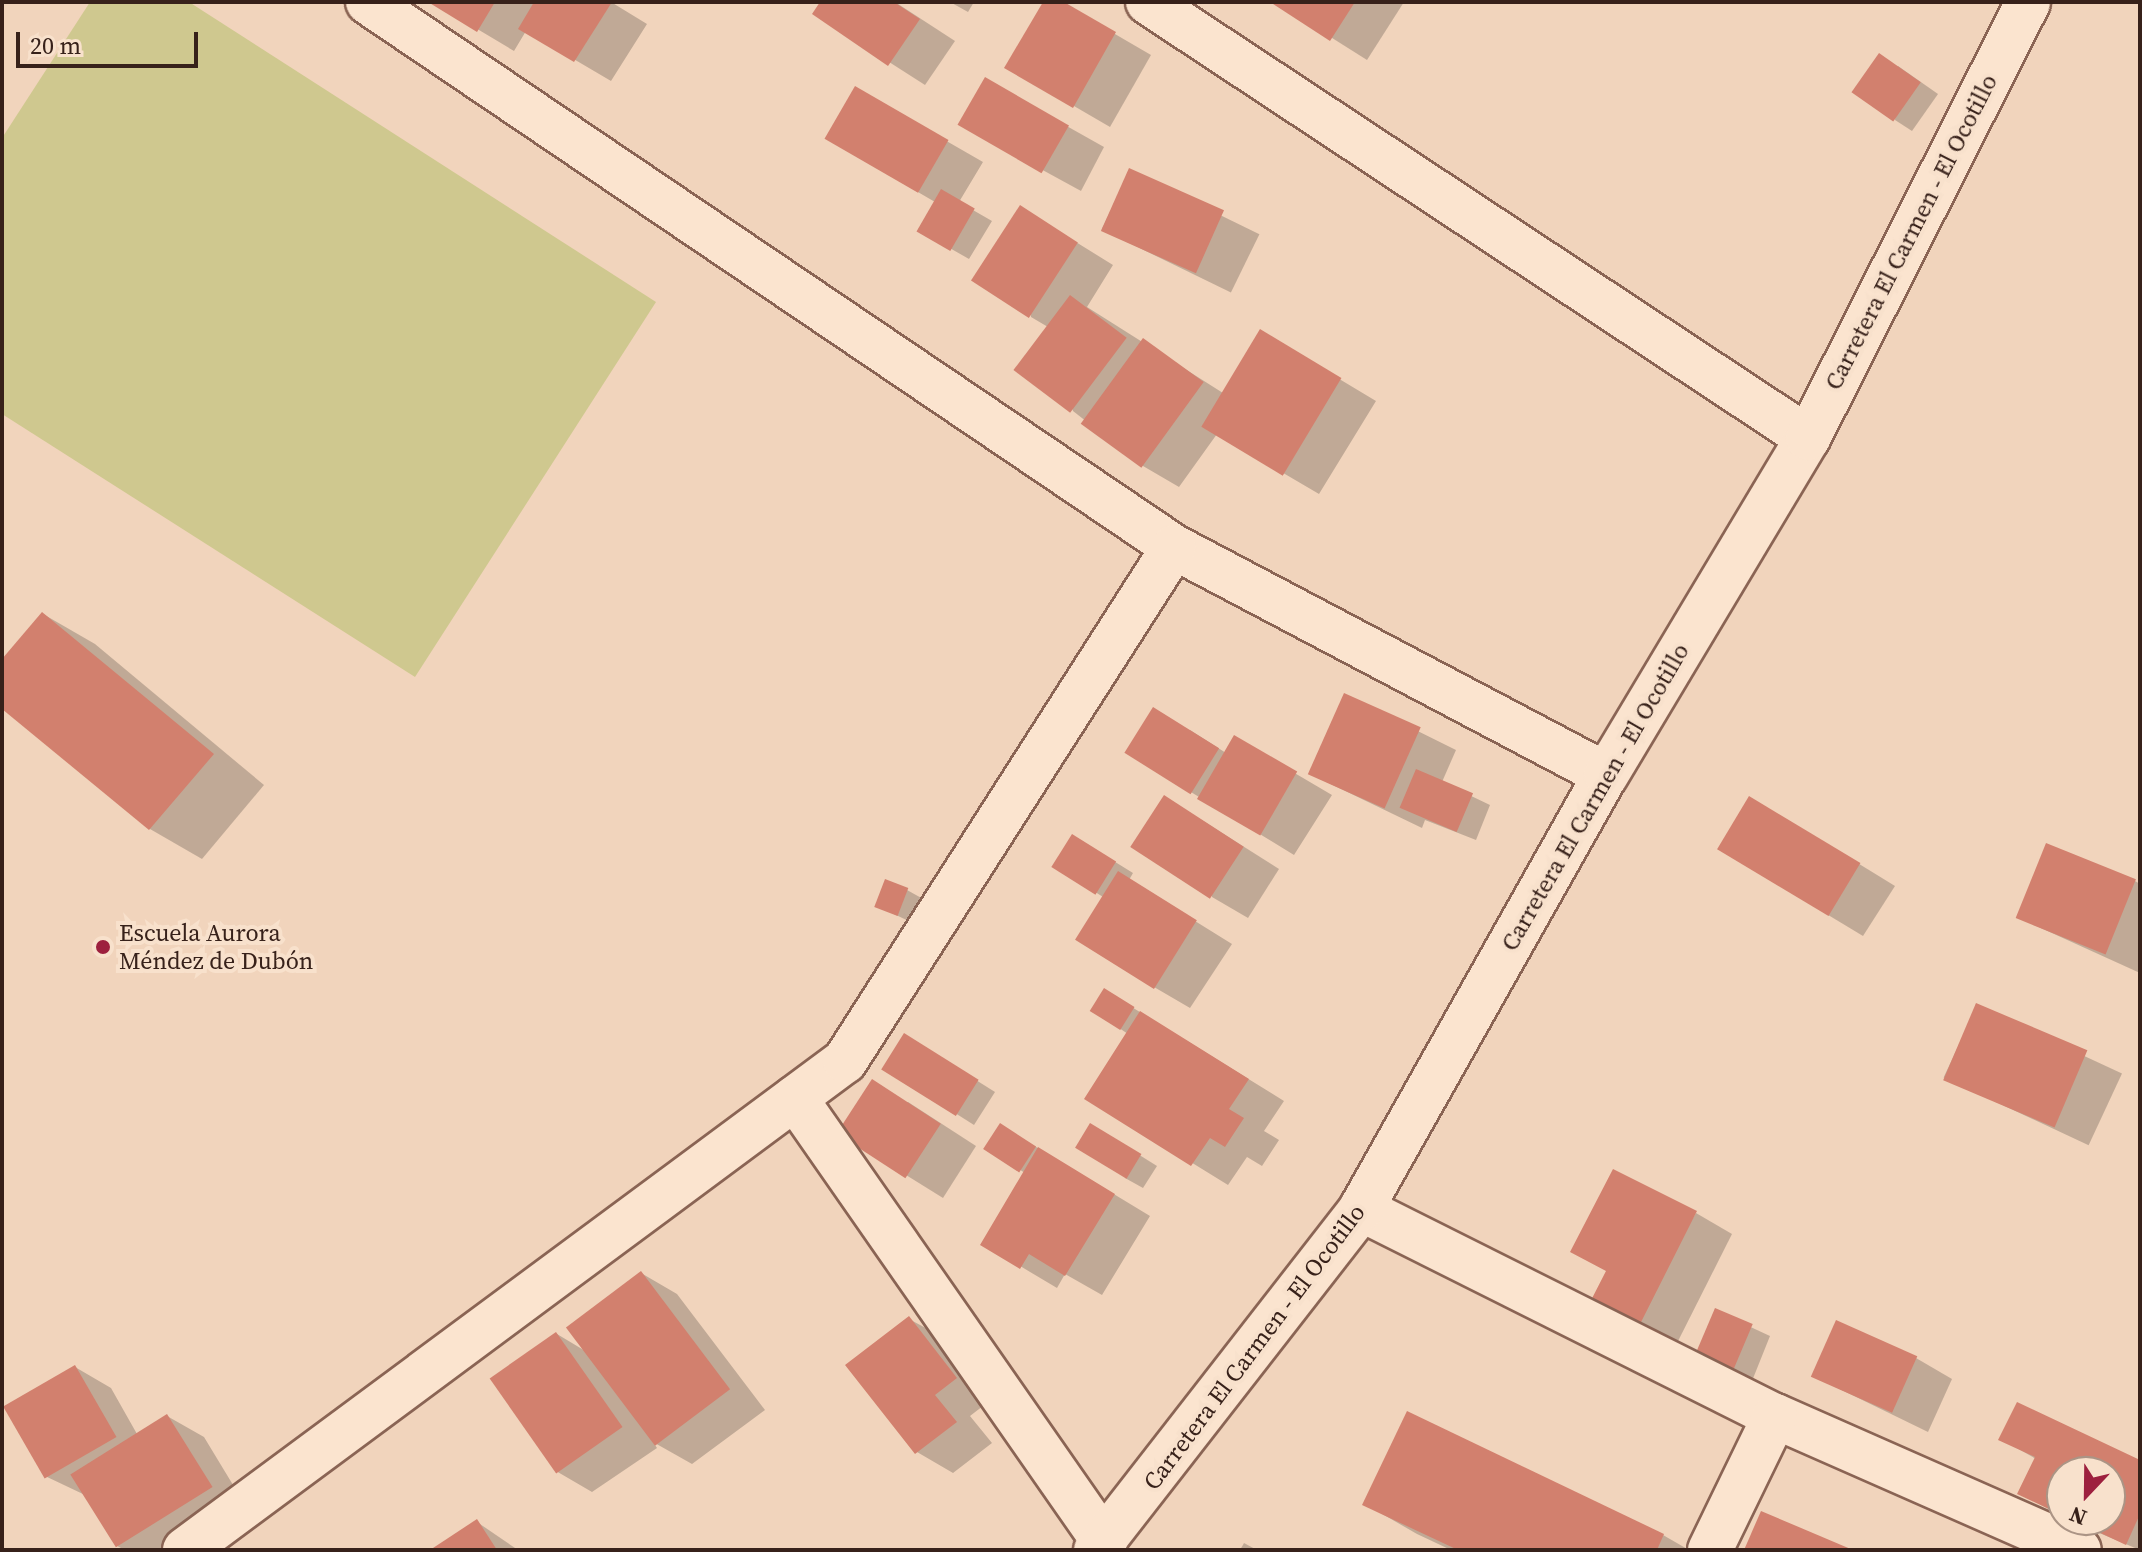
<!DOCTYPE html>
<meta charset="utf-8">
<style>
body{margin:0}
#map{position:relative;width:2142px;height:1552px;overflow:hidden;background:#f1d4bc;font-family:"Source Serif 4",serif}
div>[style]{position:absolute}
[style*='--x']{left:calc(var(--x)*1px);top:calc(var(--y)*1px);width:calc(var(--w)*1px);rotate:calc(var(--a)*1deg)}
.green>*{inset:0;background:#cfc88f}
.shadow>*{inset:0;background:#0003;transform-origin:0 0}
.building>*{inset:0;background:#d2806e;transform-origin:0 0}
.roads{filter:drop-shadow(2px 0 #8a6454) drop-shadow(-2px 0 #8a6454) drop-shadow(0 2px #8a6454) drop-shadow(0 -2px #8a6454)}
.street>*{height:44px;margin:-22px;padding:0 22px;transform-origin:22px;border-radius:22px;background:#fbe4cf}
.secondary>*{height:44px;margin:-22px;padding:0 22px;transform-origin:22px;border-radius:22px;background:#fbe4cf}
.dots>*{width:22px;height:22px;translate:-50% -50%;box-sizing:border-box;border:4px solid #f8e1cc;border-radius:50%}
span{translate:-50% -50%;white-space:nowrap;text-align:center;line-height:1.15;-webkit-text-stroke:8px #f8e1cc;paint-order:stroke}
.street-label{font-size:24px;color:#37211a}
.poi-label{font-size:24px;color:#37211a}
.left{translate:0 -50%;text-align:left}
.frame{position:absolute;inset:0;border:4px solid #37211a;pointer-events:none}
.north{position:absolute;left:2046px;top:1456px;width:80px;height:80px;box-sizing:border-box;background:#f8e1cc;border:2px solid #ab9485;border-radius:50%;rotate:202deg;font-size:22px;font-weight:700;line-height:32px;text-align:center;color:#37211a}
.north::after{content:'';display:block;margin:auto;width:28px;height:36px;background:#9d203e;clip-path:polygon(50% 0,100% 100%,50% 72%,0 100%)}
.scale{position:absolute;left:16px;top:32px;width:182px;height:36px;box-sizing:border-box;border:4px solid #37211a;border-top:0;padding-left:10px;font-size:24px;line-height:28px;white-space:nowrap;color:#37211a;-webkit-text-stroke:6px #f8e1cc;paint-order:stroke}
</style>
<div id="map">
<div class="green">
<i style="clip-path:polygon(90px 2px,189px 2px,656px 302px,415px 677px,2px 414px,2px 138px)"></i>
</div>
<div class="shadow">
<i style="clip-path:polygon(432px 2px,611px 2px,647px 24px,611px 81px,526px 31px,514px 51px)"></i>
<i style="clip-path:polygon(822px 2px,895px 2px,955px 41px,925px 85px,814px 14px)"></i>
<i style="clip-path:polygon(950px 2px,974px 2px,968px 12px)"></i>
<i style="clip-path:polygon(1045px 2px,1060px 2px,1151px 55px,1110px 127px,1007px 67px)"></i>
<i style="clip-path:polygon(1275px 2px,1404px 2px,1367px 60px)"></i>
<i style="clip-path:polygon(1898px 66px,1938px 94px,1912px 131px,1895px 120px)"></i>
<i style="clip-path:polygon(985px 80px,1104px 147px,1081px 191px,997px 145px)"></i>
<i style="clip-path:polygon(856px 89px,983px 162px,959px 202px,992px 221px,969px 259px,918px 230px,935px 202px,827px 139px)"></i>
<i style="left:1130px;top:171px;width:144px;height:65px;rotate:26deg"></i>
<i style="clip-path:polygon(1021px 208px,1113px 265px,1087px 307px,1223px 393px,1296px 353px,1376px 401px,1319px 494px,1217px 434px,1179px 487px,1143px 466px,1073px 411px,1048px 327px,1031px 317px)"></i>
<i style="clip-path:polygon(43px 614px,95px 644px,264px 785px,202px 859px,150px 829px,2px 706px,2px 663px)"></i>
<i style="clip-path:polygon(1345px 695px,1456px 750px,1442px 782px,1490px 805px,1476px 840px,1425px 820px,1422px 828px,1310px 774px)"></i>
<i style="clip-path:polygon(1190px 730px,1226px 753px,1235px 738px,1332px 795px,1294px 855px,1127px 753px)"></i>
<i style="clip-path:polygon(1200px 819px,1279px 869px,1248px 918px,1212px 897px)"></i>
<i style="clip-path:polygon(1786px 819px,1895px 886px,1863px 936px,1719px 849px)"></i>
<i style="clip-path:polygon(1091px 847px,1133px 873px,1129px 880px,1232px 944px,1190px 1008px,1154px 987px,1103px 897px,1055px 866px)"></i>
<i style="clip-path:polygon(2135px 881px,2140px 884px,2140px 973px,2019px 918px)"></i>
<i style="clip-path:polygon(907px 890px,925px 900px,915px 924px,877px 906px)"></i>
<i style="clip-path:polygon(1122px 1001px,1284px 1101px,1264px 1131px,1279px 1140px,1262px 1166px,1247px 1157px,1228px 1185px,1087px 1098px,1128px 1034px,1091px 1009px)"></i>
<i style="left:1977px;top:1006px;width:160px;height:79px;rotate:25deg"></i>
<i style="clip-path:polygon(922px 1046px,995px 1092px,974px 1125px,884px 1068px)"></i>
<i style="clip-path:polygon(908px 1102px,976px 1146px,943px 1198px,840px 1134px)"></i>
<i style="clip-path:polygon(1018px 1136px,1150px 1216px,1102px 1295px,1065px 1274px,1057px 1288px,983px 1244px,1025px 1173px,986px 1148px)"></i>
<i style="clip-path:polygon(1109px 1136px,1157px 1166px,1143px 1188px,1125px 1178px)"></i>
<i style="clip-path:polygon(1696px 1213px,1732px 1234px,1670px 1357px,1623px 1334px)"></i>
<i style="clip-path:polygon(641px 1273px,677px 1294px,765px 1410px,692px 1464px,653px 1442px,657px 1448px,592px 1492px,556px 1471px,557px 1334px,587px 1352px)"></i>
<i style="clip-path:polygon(1716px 1311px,1770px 1336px,1752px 1381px,1715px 1366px)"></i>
<i style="clip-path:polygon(909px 1319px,946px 1339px,992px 1399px,970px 1416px,992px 1443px,953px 1473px,917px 1452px)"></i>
<i style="clip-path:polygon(1916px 1358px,1952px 1379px,1928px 1432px,1813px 1376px)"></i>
<i style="clip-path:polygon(75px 1367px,111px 1388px,137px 1434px,167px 1416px,204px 1437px,247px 1508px,177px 1550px,125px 1550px,115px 1545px,85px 1495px,45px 1476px)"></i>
<i style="clip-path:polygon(1408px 1414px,1663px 1535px,1689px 1550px,1451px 1550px,1417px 1534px,1365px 1504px)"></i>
<i style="clip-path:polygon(2001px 1439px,2140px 1462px,2140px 1550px,2068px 1520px,2110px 1520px,2110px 1472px,2062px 1472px,2062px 1517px,2020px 1493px,2036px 1459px)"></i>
<i style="clip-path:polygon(477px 1522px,518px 1550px,433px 1550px)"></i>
<i style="clip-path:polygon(1244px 1543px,1257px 1550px,1240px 1550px)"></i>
</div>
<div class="building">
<i style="clip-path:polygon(428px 2px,495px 2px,477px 32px)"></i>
<i style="clip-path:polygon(534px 2px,612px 2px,574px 62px,518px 29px)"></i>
<i style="clip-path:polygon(820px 2px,894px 2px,920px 19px,888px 66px,812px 14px)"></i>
<i style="clip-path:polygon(1043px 2px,1064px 2px,1116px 32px,1073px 108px,1004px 68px)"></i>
<i style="clip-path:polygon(1270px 2px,1355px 2px,1330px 41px)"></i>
<i style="left:1879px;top:53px;width:51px;height:48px;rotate:35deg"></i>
<i style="left:985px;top:77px;width:97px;height:55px;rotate:30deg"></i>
<i style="left:855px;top:86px;width:108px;height:61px;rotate:30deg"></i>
<i style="left:1129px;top:168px;width:104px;height:69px;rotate:24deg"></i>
<i style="left:941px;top:189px;width:39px;height:49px;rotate:30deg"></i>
<i style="left:1020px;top:205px;width:69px;height:90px;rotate:33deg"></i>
<i style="left:1070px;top:295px;width:71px;height:94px;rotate:37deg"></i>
<i style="left:1260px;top:329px;width:95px;height:114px;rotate:31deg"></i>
<i style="left:1143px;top:338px;width:75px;height:106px;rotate:36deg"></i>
<i style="clip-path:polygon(42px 612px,214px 754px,149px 830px,2px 709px,2px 659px)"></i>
<i style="left:1344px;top:693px;width:84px;height:89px;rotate:24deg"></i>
<i style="left:1153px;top:707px;width:78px;height:54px;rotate:32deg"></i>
<i style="left:1234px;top:735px;width:73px;height:74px;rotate:30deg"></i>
<i style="left:1416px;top:769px;width:62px;height:42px;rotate:23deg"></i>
<i style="left:1164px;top:795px;width:95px;height:62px;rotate:33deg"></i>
<i style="left:1749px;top:796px;width:130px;height:62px;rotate:31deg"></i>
<i style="left:1072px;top:834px;width:52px;height:39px;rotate:32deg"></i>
<i style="left:2046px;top:843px;width:97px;height:81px;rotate:22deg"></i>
<i style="left:1118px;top:871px;width:93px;height:81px;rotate:32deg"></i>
<i style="left:885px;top:879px;width:25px;height:30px;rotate:21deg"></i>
<i style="left:1104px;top:988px;width:36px;height:27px;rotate:32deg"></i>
<i style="left:1976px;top:1003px;width:121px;height:84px;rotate:23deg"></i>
<i style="clip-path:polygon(1140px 1011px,1249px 1079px,1229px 1109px,1244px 1118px,1225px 1147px,1210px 1138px,1191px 1166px,1084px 1099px)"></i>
<i style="left:904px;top:1033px;width:88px;height:43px;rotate:32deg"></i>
<i style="left:872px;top:1079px;width:82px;height:65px;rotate:33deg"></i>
<i style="left:1000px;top:1123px;width:43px;height:31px;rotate:33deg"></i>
<i style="left:1090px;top:1123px;width:60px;height:29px;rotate:31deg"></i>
<i style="clip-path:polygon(1038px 1147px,1115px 1194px,1065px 1276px,1029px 1254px,1020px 1269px,980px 1245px)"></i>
<i style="clip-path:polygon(1613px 1169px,1697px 1211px,1633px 1338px,1584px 1314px,1606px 1271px,1570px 1252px)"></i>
<i style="left:641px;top:1271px;width:148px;height:94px;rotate:53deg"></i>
<i style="left:1715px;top:1308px;width:41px;height:52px;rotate:23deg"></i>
<i style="clip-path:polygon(909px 1316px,957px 1378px,935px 1395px,957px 1422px,915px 1454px,845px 1365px)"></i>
<i style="left:1836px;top:1320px;width:89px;height:62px;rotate:24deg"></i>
<i style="left:556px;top:1332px;width:116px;height:81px;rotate:55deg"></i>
<i style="left:75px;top:1365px;width:83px;height:83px;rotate:60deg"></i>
<i style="clip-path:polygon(2017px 1402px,2140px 1460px,2140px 1514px,2126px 1545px,2073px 1520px,2110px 1520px,2110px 1472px,2062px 1472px,2062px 1515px,2017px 1494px,2035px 1457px,1998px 1440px)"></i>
<i style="clip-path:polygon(1407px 1411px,1664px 1534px,1657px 1550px,1458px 1550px,1362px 1505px)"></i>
<i style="left:167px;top:1414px;width:86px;height:114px;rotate:58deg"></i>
<i style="clip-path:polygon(1761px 1511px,1853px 1550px,1744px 1550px)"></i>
<i style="clip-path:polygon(477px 1519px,497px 1550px,430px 1550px)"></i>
</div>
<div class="roads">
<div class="street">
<i style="--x:368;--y:2;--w:973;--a:34.07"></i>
<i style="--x:1174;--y:547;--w:488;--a:27.8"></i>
<i style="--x:1148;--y:2;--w:791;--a:33.45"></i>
<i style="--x:795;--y:1098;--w:542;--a:55.14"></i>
<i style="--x:1361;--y:1209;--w:463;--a:26.6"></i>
<i style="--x:1775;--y:1416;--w:332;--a:23.8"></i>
<i style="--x:185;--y:1550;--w:821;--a:-36.54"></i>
<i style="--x:845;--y:1061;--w:610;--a:-57.38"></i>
<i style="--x:1710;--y:1550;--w:149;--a:-64.1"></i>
</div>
<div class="secondary">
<i style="--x:1096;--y:1550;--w:432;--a:-52.1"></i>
<i style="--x:1361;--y:1209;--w:498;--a:-60.6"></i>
<i style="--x:1606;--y:775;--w:393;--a:-59.1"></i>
<i style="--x:1808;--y:438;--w:488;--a:-63.2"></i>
</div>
</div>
<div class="dots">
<i style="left:103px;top:947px;background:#9d203e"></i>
</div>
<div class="street-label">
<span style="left:1911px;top:232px;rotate:-63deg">Carretera El Carmen - El Ocotillo</span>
<span style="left:1595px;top:797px;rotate:-60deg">Carretera El Carmen - El Ocotillo</span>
<span style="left:1254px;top:1347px;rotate:-53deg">Carretera El Carmen - El Ocotillo</span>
</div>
<div class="poi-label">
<span class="left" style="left:119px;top:947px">Escuela Aurora<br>Méndez de Dubón</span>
</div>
<div class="frame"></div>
<div class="north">N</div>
<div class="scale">20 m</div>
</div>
